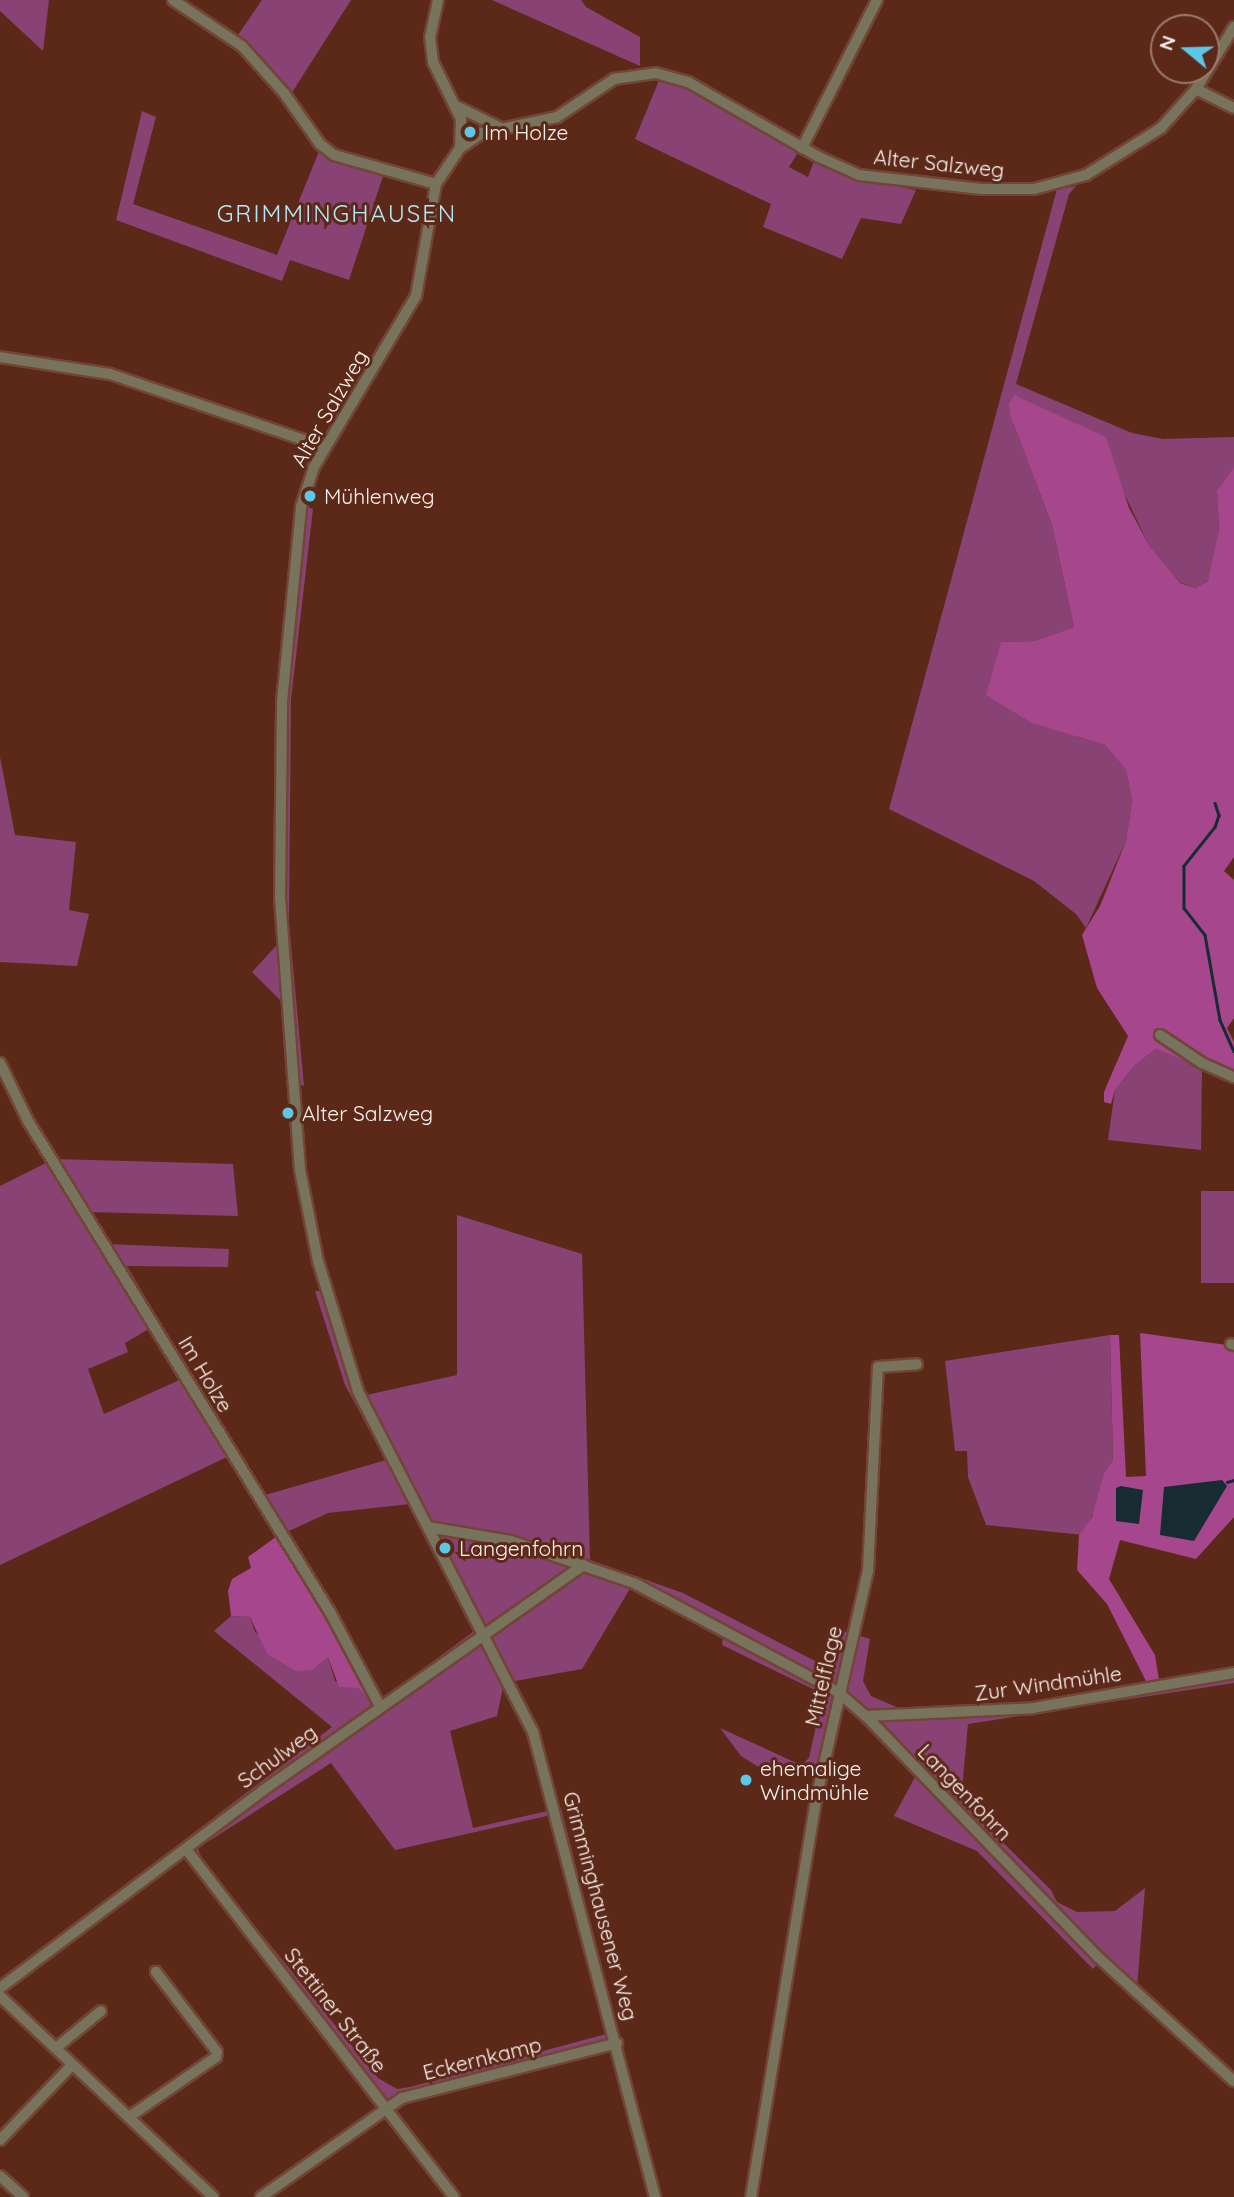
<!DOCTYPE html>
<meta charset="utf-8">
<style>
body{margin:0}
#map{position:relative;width:1234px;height:2197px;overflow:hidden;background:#5c2918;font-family:Quicksand,sans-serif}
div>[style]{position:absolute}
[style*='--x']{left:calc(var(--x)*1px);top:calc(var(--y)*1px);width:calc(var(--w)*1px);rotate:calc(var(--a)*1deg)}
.green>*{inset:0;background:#884274;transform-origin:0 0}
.forest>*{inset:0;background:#a6468c}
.water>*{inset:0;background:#162c32}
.stream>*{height:2.5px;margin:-1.25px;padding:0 1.25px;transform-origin:1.25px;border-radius:1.25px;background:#162c32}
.roads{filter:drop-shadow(2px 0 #724536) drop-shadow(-2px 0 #724536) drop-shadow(0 2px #724536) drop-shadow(0 -2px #724536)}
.street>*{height:10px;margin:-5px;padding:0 5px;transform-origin:5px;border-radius:5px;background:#78735c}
.dots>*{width:19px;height:19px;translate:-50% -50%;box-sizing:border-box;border:4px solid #5c2918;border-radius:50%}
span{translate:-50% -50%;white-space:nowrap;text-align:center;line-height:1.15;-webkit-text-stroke:6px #5c2918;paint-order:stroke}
.poi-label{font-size:21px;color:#faf3f1}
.left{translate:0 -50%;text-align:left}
.street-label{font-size:21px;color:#faf3f1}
.quarter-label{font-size:24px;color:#b2e9fa;letter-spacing:2px}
.north{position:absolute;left:1150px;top:14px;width:70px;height:70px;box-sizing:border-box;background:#5c2918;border:2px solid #9b7a6f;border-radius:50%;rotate:289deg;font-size:19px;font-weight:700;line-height:28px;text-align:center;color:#faf3f1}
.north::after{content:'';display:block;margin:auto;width:24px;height:32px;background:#5bc8e6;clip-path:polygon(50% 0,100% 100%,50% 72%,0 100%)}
</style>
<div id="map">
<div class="green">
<i style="clip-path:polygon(0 0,49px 0,43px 51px,0 11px)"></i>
<i style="clip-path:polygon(262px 0,351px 0,291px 94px,238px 35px)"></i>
<i style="clip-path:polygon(492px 0,581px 0,586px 7px,640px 37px,640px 66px)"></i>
<i style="clip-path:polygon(664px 68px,799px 151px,789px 167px,808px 177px,814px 161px,854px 178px,916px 190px,901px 224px,861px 218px,842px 259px,763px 227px,771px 204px,635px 139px)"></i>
<i style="clip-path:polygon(142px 111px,156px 117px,133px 204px,277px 255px,320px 149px,384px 173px,349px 280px,290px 260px,282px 281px,116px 220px)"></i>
<i style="clip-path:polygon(1076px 186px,1069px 194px,1016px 384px,1132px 433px,1163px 439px,1234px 437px,1234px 470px,1217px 492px,1219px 530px,1214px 564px,1208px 581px,1195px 588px,1179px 582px,1149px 545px,1115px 475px,1106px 437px,1011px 418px,1052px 525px,1074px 627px,1034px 641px,1001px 642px,1078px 737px,1105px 745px,1126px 770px,1132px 801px,1126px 841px,1086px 928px,1076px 914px,1034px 881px,889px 809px,1057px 189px)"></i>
<i style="clip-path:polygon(299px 503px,313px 509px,291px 699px,289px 923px,304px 1086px,286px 1079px,281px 1001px,252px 972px,276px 946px,278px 683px)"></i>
<i style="clip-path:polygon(0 757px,15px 835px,76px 842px,69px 910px,89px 914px,77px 966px,0 962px)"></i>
<i style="clip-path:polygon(1156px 1049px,1202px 1065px,1201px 1150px,1108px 1140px,1115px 1090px,1134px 1066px)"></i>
<i style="clip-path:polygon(evenodd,54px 1159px,233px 1164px,238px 1216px,87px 1212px,106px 1244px,229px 1249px,228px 1267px,127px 1266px,262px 1496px,386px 1460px,345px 1385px,315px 1291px,325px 1291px,362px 1396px,457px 1375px,457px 1215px,582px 1254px,590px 1560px,683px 1593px,823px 1665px,832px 1666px,843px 1631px,870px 1639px,863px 1681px,871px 1696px,899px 1708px,993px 1707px,1091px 1694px,1228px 1667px,1228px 1677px,1234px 1676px,1234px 1683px,968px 1724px,961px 1801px,1051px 1890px,1057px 1902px,1077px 1912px,1115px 1911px,1145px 1888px,1137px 1988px,1103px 1958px,1093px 1969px,977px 1851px,894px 1816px,915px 1777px,835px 1696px,819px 1767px,760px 1768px,741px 1756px,720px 1728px,801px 1765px,809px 1758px,823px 1694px,722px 1645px,723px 1638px,631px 1587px,582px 1669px,504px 1683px,497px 1716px,450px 1731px,473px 1828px,561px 1808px,620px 2039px,400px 2096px,380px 2110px,177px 1846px,332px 1727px,214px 1631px,231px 1616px,250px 1617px,255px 1632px,313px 1670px,328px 1657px,335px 1681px,358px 1688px,369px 1701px,374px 1687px,381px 1700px,477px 1629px,410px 1504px,328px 1513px,276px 1537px,227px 1457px,0 1565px,0 1186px,54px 1159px,152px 1327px,184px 1378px,104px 1414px,88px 1369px,128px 1352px,125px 1343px,152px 1327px,54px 1159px,331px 1763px,395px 1850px,551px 1815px,606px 2034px,410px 2087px,397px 2089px,378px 2078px,202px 1861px,198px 1848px,331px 1763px)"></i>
<i style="left:1234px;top:1191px;width:92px;height:33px;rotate:90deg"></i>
<i style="clip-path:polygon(1110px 1335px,1113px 1462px,1104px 1473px,1101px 1496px,1083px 1535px,986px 1525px,968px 1477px,967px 1451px,955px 1451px,945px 1361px)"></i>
</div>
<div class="forest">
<i style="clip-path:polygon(1014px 395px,1106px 437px,1129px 508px,1149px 545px,1180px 583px,1195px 588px,1208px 581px,1219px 530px,1217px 491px,1234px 468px,1234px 857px,1224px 871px,1234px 880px,1234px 1018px,1227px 1028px,1234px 1042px,1234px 1080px,1156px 1049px,1134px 1066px,1115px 1090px,1111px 1104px,1104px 1102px,1104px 1092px,1128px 1036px,1097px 988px,1082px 935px,1100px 906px,1126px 841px,1132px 801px,1126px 770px,1105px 745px,1032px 723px,986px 695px,1001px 642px,1034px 641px,1074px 627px,1052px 525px,1011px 418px,1009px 404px)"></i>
<i style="clip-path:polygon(1140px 1333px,1234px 1346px,1234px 1517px,1196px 1559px,1120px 1540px,1109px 1579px,1155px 1655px,1159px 1680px,1147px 1683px,1107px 1604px,1077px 1570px,1079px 1535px,1092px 1517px,1104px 1473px,1113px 1461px,1110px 1335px,1119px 1335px,1126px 1477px,1146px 1476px)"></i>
<i style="clip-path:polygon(284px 1531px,374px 1687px,370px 1702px,358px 1688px,339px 1687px,328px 1657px,313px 1670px,296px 1671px,267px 1654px,250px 1617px,231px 1616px,228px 1591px,232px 1579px,251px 1568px,248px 1557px)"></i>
</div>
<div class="water">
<i style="clip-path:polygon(1222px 1480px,1227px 1486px,1194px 1541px,1160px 1535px,1164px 1487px)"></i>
<i style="clip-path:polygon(1121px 1486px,1143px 1490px,1139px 1524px,1116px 1521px,1116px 1488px)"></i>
</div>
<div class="stream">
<i style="--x:1215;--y:803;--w:13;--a:72"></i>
<i style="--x:1219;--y:815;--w:13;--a:108"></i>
<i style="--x:1215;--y:827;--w:50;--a:128.5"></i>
<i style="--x:1184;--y:866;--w:42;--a:90"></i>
<i style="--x:1184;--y:908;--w:34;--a:52"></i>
<i style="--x:1205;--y:935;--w:86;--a:80"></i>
<i style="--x:1220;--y:1020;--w:34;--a:66"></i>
<i style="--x:1227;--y:1482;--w:7;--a:-16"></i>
</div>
<div class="roads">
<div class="street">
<i style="--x:173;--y:0;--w:83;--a:33.7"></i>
<i style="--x:242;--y:46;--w:63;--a:48.2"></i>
<i style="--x:284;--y:93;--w:62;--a:54.8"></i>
<i style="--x:320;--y:144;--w:18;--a:38"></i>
<i style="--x:334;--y:155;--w:106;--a:15.9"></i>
<i style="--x:438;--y:0;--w:38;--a:102"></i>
<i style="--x:430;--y:37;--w:25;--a:83"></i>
<i style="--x:433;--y:62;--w:64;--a:63.8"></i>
<i style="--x:461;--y:119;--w:29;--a:92"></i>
<i style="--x:1196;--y:89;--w:42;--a:26.6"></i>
<i style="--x:458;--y:107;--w:46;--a:26"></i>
<i style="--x:802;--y:148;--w:166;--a:-63.1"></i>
<i style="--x:0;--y:357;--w:111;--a:8.8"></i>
<i style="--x:110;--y:374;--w:227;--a:18.8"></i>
<i style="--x:1160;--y:1035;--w:50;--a:33.7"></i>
<i style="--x:1202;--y:1063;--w:35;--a:24"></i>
<i style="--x:0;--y:1063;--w:64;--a:64.2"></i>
<i style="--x:28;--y:1121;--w:579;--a:58.42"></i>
<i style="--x:331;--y:1614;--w:104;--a:62"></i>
<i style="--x:1231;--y:1344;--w:3;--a:18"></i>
<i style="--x:428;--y:1527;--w:84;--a:9.6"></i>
<i style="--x:511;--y:1541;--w:130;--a:18.9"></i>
<i style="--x:634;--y:1583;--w:231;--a:28.1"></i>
<i style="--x:838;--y:1692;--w:37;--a:41"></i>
<i style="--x:866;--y:1716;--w:335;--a:46.1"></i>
<i style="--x:1098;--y:1957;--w:184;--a:42.4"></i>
<i style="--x:866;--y:1716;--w:167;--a:-2.7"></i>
<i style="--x:1033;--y:1708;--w:204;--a:-9.9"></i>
<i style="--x:186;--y:1849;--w:439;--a:52.4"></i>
<i style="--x:0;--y:1988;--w:328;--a:-36.9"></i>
<i style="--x:262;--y:1791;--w:393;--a:-35.1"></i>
<i style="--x:0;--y:1996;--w:293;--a:43.3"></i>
<i style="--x:56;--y:2048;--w:58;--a:-39.4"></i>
<i style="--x:129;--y:2117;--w:106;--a:-34.6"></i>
<i style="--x:216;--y:2057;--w:5;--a:-79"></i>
<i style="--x:217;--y:2052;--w:101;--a:-127.3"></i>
<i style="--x:0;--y:2140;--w:104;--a:-46.2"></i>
<i style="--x:0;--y:2176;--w:31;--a:42"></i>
<i style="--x:261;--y:2197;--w:172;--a:-35.1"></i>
<i style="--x:402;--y:2098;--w:222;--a:-14.3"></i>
<i style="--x:655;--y:2197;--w:481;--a:-104.7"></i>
<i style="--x:533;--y:1732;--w:383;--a:-117.2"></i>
<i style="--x:358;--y:1391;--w:136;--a:-107.1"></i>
<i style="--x:318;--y:1261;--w:93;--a:-101.2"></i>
<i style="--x:300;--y:1170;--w:273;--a:-94.2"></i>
<i style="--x:280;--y:898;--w:196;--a:-89.4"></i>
<i style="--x:282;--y:702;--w:196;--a:-84.4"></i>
<i style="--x:301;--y:507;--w:42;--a:-72"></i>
<i style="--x:314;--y:467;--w:199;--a:-59.2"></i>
<i style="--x:416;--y:296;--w:114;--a:-79.9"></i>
<i style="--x:436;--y:184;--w:43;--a:-56.3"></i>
<i style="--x:460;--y:148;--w:27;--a:-34"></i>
<i style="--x:482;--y:133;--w:77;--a:-12"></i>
<i style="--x:557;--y:117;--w:69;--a:-33.7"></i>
<i style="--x:614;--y:79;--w:42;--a:-8.1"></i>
<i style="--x:656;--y:73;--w:33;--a:16"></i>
<i style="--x:688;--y:82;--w:151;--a:29.8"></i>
<i style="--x:819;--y:157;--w:44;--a:24.2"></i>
<i style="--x:859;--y:175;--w:123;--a:6.5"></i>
<i style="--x:981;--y:189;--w:53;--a:0"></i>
<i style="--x:1034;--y:189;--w:54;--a:-15.1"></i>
<i style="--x:1086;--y:175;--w:89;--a:-32.1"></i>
<i style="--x:1161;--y:128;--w:52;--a:-48.1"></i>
<i style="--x:1196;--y:89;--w:73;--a:-58.5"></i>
<i style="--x:751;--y:2197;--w:407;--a:-80.7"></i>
<i style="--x:817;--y:1795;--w:230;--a:-77.2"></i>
<i style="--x:868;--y:1571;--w:204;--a:-87.2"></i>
<i style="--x:878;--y:1367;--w:39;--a:-4"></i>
</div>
</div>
<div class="dots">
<i style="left:470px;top:132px;background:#5bc8e6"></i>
<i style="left:310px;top:496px;background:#5bc8e6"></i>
<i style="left:288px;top:1113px;background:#5bc8e6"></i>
<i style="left:445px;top:1548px;background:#5bc8e6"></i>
<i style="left:746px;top:1780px;background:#5bc8e6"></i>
</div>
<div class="poi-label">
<span class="left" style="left:484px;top:132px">Im Holze</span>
<span class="left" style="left:324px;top:496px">Mühlenweg</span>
<span class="left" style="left:302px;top:1113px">Alter Salzweg</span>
<span class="left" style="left:459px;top:1548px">Langenfohrn</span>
<span class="left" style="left:760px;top:1780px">ehemalige<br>Windmühle</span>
</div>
<div class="street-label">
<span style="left:939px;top:163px;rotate:6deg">Alter Salzweg</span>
<span style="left:329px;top:408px;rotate:-60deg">Alter Salzweg</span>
<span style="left:206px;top:1374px;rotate:59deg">Im Holze</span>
<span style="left:823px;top:1676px;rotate:-77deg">Mittelflage</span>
<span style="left:1048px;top:1683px;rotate:-8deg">Zur Windmühle</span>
<span style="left:277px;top:1756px;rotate:-36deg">Schulweg</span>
<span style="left:965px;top:1792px;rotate:46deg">Langenfohrn</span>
<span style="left:601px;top:1906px;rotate:75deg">Grimminghausener Weg</span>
<span style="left:336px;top:2010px;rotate:52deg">Stettiner Straße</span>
<span style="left:482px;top:2058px;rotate:-14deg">Eckernkamp</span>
</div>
<div class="quarter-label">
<span style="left:337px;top:214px">GRIMMINGHAUSEN</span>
</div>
<div class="north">N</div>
</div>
